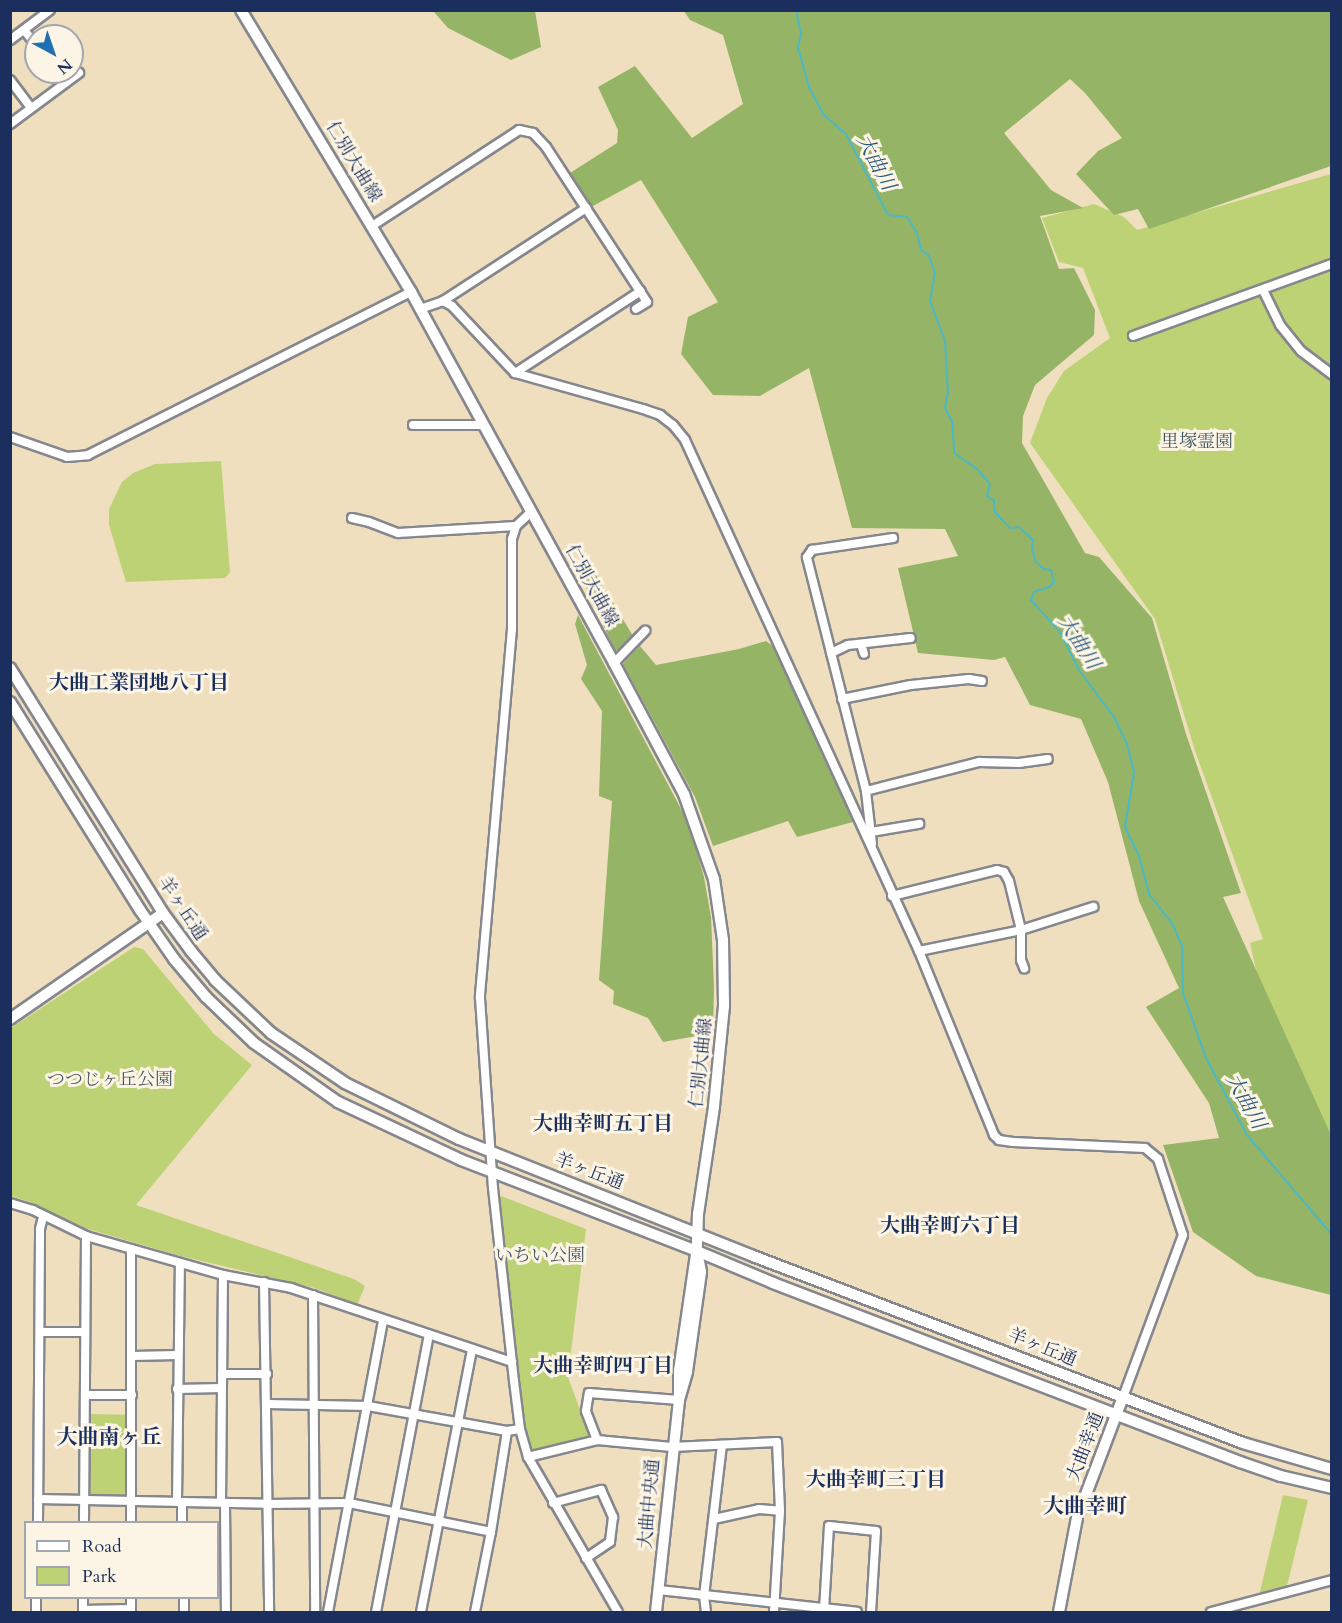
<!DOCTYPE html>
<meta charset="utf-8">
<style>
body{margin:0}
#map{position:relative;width:1342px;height:1623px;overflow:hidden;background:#efdfbe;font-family:Cardo,"Noto Serif JP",serif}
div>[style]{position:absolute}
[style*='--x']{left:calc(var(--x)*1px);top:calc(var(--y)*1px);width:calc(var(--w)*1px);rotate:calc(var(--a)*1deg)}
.green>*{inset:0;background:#bdd275;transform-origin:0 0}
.forest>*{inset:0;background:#96b466}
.stream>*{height:2px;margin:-1px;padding:0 1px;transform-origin:1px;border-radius:1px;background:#4bb8c5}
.roads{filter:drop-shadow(2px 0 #85878e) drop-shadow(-2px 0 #85878e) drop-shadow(0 2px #85878e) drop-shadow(0 -2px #85878e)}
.street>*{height:8px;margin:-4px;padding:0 4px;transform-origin:4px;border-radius:4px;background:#fff}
.secondary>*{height:10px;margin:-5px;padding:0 5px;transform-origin:5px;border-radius:5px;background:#fff}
span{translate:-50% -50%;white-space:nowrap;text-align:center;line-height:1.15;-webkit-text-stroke:6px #fcf5e5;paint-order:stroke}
.street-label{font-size:18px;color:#1b2f5e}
.park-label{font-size:18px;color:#445864}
.water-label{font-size:20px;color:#29587d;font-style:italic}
.neighbourhood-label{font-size:20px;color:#1b2f5e;font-weight:700}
.quarter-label{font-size:21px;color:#1b2f5e;font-weight:700}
.frame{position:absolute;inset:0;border:12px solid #1b2f5e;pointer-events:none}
.legend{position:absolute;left:24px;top:1521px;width:195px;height:78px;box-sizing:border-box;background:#fcf5e5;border:2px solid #a2a6af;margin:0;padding:8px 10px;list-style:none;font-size:18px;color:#1b2f5e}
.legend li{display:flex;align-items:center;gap:12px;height:30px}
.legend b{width:30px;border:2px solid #a2a6af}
.north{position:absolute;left:24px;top:24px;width:60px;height:60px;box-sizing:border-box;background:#fcf5e5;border:2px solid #a2a6af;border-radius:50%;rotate:140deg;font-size:16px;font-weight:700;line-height:24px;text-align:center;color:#1b2f5e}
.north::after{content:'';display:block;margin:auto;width:21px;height:27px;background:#1f6fb2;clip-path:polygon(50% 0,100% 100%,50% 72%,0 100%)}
</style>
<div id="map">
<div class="green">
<i style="clip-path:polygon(1331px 174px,1331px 1136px,1260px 988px,1250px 943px,1263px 939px,1195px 751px,1155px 619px,1030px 443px,1047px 398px,1064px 371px,1110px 338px,1083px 268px,1059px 262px,1042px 218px,1094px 204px,1124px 217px,1137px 230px)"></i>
<i style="clip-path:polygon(221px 461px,230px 572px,225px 578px,126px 582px,109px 525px,109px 509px,122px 482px,133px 473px,155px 464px)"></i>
<i style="clip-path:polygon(134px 947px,143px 949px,214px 1034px,252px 1065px,136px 1205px,354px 1279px,365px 1286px,357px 1305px,315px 1288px,181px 1256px,74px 1225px,30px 1202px,11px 1196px,11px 1028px)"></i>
<i style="clip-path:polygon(493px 1193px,586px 1229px,568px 1377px,580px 1410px,586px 1411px,597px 1440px,528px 1457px,520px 1429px)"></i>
<i style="left:85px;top:1414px;width:47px;height:86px;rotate:1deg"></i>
<i style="clip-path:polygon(1283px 1495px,1308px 1500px,1286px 1590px,1259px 1596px)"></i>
</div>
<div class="forest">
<i style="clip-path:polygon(433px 11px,535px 11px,541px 47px,511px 60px,448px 28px)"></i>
<i style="clip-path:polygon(684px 11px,1331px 11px,1331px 166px,1149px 229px,1138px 209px,1114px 215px,1076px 174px,1098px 151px,1122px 138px,1085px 93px,1070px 79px,1004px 133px,1051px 190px,1083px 208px,1040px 216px,1059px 269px,1074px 268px,1095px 310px,1094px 335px,1035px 385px,1023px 416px,1022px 443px,1085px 553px,1099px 557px,1152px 618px,1186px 734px,1241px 893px,1223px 897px,1331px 1135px,1331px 1295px,1256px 1276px,1193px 1232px,1163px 1145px,1219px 1138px,1209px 1103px,1146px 1007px,1179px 988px,1139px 901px,1108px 782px,1081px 719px,1030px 705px,1005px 657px,994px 660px,918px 653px,898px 568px,958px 556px,945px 529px,852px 528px,809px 368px,760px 396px,713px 395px,681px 354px,688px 317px,718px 302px,641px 180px,591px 207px,570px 173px,617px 143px,618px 130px,598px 87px,635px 66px,692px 138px,743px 104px,723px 35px,690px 20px)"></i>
<i style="clip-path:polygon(589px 564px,635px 639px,615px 651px,577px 567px)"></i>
<i style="clip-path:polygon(578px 615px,689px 824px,704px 877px,711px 917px,714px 987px,713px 1033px,663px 1042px,648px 1018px,613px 1004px,614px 991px,599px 980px,612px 801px,599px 796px,602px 711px,581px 679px,587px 665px,575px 624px)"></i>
<i style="clip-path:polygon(766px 641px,774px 647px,808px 716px,853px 822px,797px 837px,788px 821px,713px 846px,695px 797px,623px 664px,640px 646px,656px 665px,739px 649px)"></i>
</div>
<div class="stream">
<i style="--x:796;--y:10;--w:24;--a:78"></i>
<i style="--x:801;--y:33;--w:15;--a:101"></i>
<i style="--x:798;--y:48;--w:41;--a:74.2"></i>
<i style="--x:809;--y:87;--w:32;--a:62"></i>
<i style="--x:824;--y:115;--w:29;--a:41"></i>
<i style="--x:846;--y:134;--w:91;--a:62.6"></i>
<i style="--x:888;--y:215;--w:19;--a:6"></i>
<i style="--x:907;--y:217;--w:19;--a:58"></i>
<i style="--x:917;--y:233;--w:17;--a:77"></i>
<i style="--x:921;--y:250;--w:10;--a:37"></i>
<i style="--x:929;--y:256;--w:18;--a:71"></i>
<i style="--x:935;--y:273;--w:28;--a:100"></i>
<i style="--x:930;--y:301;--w:43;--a:69.4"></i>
<i style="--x:945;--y:341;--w:51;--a:86.6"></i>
<i style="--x:948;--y:392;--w:16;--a:101"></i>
<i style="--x:945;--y:408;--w:15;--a:62"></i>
<i style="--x:952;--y:421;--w:32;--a:86"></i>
<i style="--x:954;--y:453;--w:28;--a:35"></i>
<i style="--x:977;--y:469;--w:20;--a:49"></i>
<i style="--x:990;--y:484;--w:12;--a:104"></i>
<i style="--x:987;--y:496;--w:9;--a:36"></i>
<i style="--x:994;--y:501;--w:11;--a:85"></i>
<i style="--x:995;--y:512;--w:22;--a:47"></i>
<i style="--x:1010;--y:528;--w:9;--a:-6"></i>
<i style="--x:1019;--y:527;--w:19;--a:43"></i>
<i style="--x:1033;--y:540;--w:9;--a:96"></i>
<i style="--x:1032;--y:549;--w:14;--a:73"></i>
<i style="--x:1036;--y:562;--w:11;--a:41"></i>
<i style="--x:1044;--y:569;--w:7;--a:8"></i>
<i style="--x:1051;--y:570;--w:12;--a:76"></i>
<i style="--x:1054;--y:582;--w:7;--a:135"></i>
<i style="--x:1049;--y:587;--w:16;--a:162"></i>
<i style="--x:1034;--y:592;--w:9;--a:111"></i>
<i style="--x:1031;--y:600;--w:43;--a:47.8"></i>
<i style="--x:1060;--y:632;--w:42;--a:63.4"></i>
<i style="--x:1079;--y:670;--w:59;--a:53.3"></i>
<i style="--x:1114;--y:717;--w:30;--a:64"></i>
<i style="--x:1127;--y:744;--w:30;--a:76"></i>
<i style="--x:1134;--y:773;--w:55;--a:99.5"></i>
<i style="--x:1125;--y:827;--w:32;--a:64"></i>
<i style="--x:1139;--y:856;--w:39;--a:75"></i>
<i style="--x:1149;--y:894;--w:39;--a:52"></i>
<i style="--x:1173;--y:925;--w:23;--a:67"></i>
<i style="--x:1182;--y:946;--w:47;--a:88.8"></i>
<i style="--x:1183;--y:993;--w:69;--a:70.5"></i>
<i style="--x:1206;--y:1058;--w:87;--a:62"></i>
<i style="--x:1247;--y:1135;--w:131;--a:49.6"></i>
</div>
<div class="roads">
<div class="street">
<i style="--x:24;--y:30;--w:19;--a:51"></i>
<i style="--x:10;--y:40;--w:50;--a:-36.9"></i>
<i style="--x:56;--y:72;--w:14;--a:51"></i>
<i style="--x:10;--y:80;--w:35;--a:53"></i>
<i style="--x:10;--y:124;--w:86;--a:-36.5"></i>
<i style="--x:372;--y:226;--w:176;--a:-33.1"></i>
<i style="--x:519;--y:130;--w:14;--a:12"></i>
<i style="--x:533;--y:133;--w:19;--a:47"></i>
<i style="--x:546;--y:147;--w:185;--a:56.9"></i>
<i style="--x:647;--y:302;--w:13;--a:148"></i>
<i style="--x:1263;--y:290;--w:39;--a:64"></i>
<i style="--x:1280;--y:325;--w:33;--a:51"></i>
<i style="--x:1301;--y:351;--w:39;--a:37"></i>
<i style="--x:443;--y:301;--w:171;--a:-33"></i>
<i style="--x:420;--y:309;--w:24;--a:-19"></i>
<i style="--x:443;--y:301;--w:10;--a:29"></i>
<i style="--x:452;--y:306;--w:92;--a:46.8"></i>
<i style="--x:515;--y:373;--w:133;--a:15.7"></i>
<i style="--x:643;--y:409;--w:18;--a:19"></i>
<i style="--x:660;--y:415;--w:16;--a:38"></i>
<i style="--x:673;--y:425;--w:19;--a:51"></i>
<i style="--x:685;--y:440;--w:562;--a:65.4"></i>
<i style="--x:919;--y:951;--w:199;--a:67.8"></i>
<i style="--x:994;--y:1135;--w:7;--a:45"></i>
<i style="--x:999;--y:1140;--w:14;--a:8"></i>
<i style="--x:1013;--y:1142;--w:132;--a:2.6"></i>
<i style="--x:1145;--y:1148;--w:17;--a:40"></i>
<i style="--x:1158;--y:1159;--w:80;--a:71.8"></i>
<i style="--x:1183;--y:1235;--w:173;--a:110.3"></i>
<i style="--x:1133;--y:336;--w:212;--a:-19.9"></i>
<i style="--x:515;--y:373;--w:150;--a:-33.1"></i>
<i style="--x:413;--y:425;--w:71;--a:0"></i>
<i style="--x:10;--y:437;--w:60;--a:19.3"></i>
<i style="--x:67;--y:457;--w:21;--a:-5"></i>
<i style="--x:88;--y:455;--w:362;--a:-26.8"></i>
<i style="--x:531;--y:512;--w:21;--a:137"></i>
<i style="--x:516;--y:526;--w:14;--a:107"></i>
<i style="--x:512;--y:539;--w:90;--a:90"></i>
<i style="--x:512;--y:629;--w:370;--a:95"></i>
<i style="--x:480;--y:998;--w:190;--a:86.1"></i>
<i style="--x:493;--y:1188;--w:194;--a:83.8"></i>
<i style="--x:514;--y:1381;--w:48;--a:82.9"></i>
<i style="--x:520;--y:1429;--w:29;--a:74"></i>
<i style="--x:528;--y:1457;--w:179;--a:59.9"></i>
<i style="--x:352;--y:518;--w:17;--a:13"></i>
<i style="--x:369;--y:522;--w:31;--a:21"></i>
<i style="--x:398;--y:533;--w:118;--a:-3.4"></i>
<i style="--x:861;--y:644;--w:10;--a:73"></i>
<i style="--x:831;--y:653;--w:19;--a:-25"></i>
<i style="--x:848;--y:645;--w:63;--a:-6.3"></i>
<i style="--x:614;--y:663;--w:45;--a:-45.9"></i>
<i style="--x:842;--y:699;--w:70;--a:-11.5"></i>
<i style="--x:911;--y:685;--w:58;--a:-5.9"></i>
<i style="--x:969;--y:679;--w:13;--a:9"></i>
<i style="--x:866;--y:791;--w:117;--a:-14.4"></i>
<i style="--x:979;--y:762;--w:40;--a:1.4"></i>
<i style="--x:1019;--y:763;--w:29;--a:-8"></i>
<i style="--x:871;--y:832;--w:49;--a:-9.5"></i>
<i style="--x:872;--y:844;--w:53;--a:-96.5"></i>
<i style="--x:866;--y:791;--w:241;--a:-104.2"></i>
<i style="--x:807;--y:557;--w:9;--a:-54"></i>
<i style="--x:812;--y:550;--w:82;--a:-8.4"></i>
<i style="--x:892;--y:896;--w:108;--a:-13.9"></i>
<i style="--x:997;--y:870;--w:7;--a:16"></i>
<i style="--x:1004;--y:872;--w:10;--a:61"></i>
<i style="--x:1009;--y:881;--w:50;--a:76.2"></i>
<i style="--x:1021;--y:930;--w:30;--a:90"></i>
<i style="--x:1021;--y:960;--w:9;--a:69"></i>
<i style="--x:919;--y:951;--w:104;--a:-11.6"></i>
<i style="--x:1021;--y:930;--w:76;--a:-17.7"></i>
<i style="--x:10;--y:1203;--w:24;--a:17"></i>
<i style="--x:33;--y:1210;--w:59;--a:26.1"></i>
<i style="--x:86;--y:1236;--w:142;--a:15.9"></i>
<i style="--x:223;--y:1275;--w:69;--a:10.8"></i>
<i style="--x:291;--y:1288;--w:233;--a:18.5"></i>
<i style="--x:131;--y:1249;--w:273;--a:90"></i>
<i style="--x:264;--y:1282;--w:330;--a:89.1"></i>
<i style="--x:313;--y:1295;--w:317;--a:89.6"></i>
<i style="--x:41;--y:1332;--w:43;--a:0"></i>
<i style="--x:132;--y:1356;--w:45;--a:-1.3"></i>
<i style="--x:222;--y:1374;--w:45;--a:0"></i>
<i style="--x:177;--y:1389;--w:45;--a:-1.3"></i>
<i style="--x:86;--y:1395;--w:46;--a:0"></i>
<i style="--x:267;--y:1404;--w:101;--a:1.1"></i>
<i style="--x:368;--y:1406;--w:141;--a:10.2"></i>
<i style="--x:507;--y:1431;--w:13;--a:-9"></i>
<i style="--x:597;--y:1440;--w:31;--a:-111"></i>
<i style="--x:586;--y:1411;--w:18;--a:-81"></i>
<i style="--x:589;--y:1393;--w:90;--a:4.4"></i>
<i style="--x:528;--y:1457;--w:71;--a:-13.8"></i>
<i style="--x:597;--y:1440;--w:75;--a:5.3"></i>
<i style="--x:672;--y:1447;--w:105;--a:-2.7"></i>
<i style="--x:777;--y:1442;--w:69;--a:87.5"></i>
<i style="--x:780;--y:1511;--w:101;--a:93.4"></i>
<i style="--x:38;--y:1499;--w:230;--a:1.2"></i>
<i style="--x:268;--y:1504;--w:81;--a:-0.7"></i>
<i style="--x:349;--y:1503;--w:145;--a:11.5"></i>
<i style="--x:177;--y:1502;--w:238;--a:-89.3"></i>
<i style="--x:182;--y:1502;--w:20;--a:90"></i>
<i style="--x:221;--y:1502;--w:227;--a:-89.5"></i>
<i style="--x:225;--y:1503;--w:109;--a:89.5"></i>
<i style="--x:553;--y:1503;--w:50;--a:-15.2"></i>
<i style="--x:601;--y:1490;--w:30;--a:66"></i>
<i style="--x:613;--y:1517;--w:25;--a:97"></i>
<i style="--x:610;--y:1542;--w:29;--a:146"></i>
<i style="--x:714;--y:1519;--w:46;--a:-12.5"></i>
<i style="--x:759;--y:1509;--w:21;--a:5"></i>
<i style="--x:38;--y:1522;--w:293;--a:-89.6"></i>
<i style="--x:40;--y:1229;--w:12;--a:-76"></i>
<i style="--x:84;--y:1522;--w:286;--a:-89.6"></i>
<i style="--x:659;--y:1590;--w:199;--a:6.3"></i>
<i style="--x:131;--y:1598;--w:13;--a:90"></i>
<i style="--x:184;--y:1598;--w:14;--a:90"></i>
<i style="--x:83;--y:1610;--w:48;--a:-1.2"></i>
<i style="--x:824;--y:1610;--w:84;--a:-86.6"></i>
<i style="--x:829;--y:1526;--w:47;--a:6.1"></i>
<i style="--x:876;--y:1531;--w:81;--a:93.5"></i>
<i style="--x:36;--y:1612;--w:14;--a:-90"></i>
<i style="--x:83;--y:1612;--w:14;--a:-90"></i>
<i style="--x:328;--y:1612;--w:297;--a:-79.3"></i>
<i style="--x:376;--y:1612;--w:282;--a:-79.2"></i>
<i style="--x:421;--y:1612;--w:268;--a:-79"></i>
<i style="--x:475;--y:1612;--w:82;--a:-78.7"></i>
<i style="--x:491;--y:1532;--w:102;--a:-81"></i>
<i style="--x:706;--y:1612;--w:16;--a:-97"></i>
<i style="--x:704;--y:1596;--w:152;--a:-83.2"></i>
<i style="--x:1211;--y:1612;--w:125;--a:-14.8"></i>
</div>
<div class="secondary">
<i style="--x:241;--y:10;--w:329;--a:58.9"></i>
<i style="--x:411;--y:292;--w:423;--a:61.3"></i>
<i style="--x:614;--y:663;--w:149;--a:61.9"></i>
<i style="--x:684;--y:794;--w:90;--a:70.6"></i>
<i style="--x:714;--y:879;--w:62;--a:81.6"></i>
<i style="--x:723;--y:940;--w:66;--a:89.1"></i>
<i style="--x:724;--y:1006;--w:101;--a:95.7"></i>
<i style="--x:714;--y:1107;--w:108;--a:98.5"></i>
<i style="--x:698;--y:1214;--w:37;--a:92"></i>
<i style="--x:697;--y:1251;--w:21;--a:79"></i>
<i style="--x:701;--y:1272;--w:101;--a:98"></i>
<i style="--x:687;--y:1372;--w:29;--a:106"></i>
<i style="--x:10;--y:668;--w:289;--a:58"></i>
<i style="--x:163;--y:913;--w:47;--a:53.6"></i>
<i style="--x:191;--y:951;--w:38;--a:50"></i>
<i style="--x:215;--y:980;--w:77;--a:43.4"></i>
<i style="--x:271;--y:1033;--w:89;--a:34"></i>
<i style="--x:345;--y:1083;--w:127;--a:26.2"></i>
<i style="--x:459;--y:1139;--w:316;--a:21.7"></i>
<i style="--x:753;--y:1256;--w:524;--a:20.89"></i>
<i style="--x:1243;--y:1443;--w:93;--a:16.3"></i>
<i style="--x:10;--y:702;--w:245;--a:58"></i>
<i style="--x:140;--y:910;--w:60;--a:55.2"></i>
<i style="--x:174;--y:959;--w:50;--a:49.9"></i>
<i style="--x:206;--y:997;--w:66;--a:43.8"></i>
<i style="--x:254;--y:1043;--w:103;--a:35.1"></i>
<i style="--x:338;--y:1102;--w:136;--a:25.2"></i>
<i style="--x:461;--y:1160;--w:253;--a:21.1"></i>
<i style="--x:697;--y:1251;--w:82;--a:22.8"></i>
<i style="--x:773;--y:1283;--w:500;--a:20.97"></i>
<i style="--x:1240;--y:1462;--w:43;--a:18.9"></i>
<i style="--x:1281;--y:1476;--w:52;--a:13.2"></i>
<i style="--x:10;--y:1019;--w:186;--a:-34.7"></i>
<i style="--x:1080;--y:1510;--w:121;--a:-69.2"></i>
<i style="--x:656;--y:1612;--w:213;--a:-83.8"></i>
<i style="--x:679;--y:1400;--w:29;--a:-90"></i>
<i style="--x:679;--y:1371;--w:117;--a:-81.7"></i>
<i style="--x:1059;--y:1612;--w:96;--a:-79.2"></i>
</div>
</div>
<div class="street-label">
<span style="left:353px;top:162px;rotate:59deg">仁別大曲線</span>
<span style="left:591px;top:586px;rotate:61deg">仁別大曲線</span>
<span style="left:182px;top:909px;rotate:56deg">羊ヶ丘通</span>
<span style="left:702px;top:1063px;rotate:-84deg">仁別大曲線</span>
<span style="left:589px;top:1172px;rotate:21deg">羊ヶ丘通</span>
<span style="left:1042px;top:1348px;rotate:22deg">羊ヶ丘通</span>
<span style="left:1086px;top:1447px;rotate:-69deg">大曲幸通</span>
<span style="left:650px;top:1504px;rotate:-85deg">大曲中央通</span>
</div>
<div class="park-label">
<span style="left:1197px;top:442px">里塚霊園</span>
<span style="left:110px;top:1080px">つつじヶ丘公園</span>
<span style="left:540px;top:1256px">いちい公園</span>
</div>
<div class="water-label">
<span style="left:876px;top:162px;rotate:62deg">大曲川</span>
<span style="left:1079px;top:642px;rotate:57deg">大曲川</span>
<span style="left:1246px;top:1101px;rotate:61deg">大曲川</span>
</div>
<div class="neighbourhood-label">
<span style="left:139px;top:682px">大曲工業団地八丁目</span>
<span style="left:603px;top:1123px">大曲幸町五丁目</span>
<span style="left:950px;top:1225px">大曲幸町六丁目</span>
<span style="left:603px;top:1365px">大曲幸町四丁目</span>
<span style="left:876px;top:1479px">大曲幸町三丁目</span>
</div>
<div class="quarter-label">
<span style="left:109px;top:1438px">大曲南ヶ丘</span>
<span style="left:1085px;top:1507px">大曲幸町</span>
</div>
<div class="frame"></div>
<ul class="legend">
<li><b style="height:8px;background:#fff"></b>Road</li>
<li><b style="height:16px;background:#bdd275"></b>Park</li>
</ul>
<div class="north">N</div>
</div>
